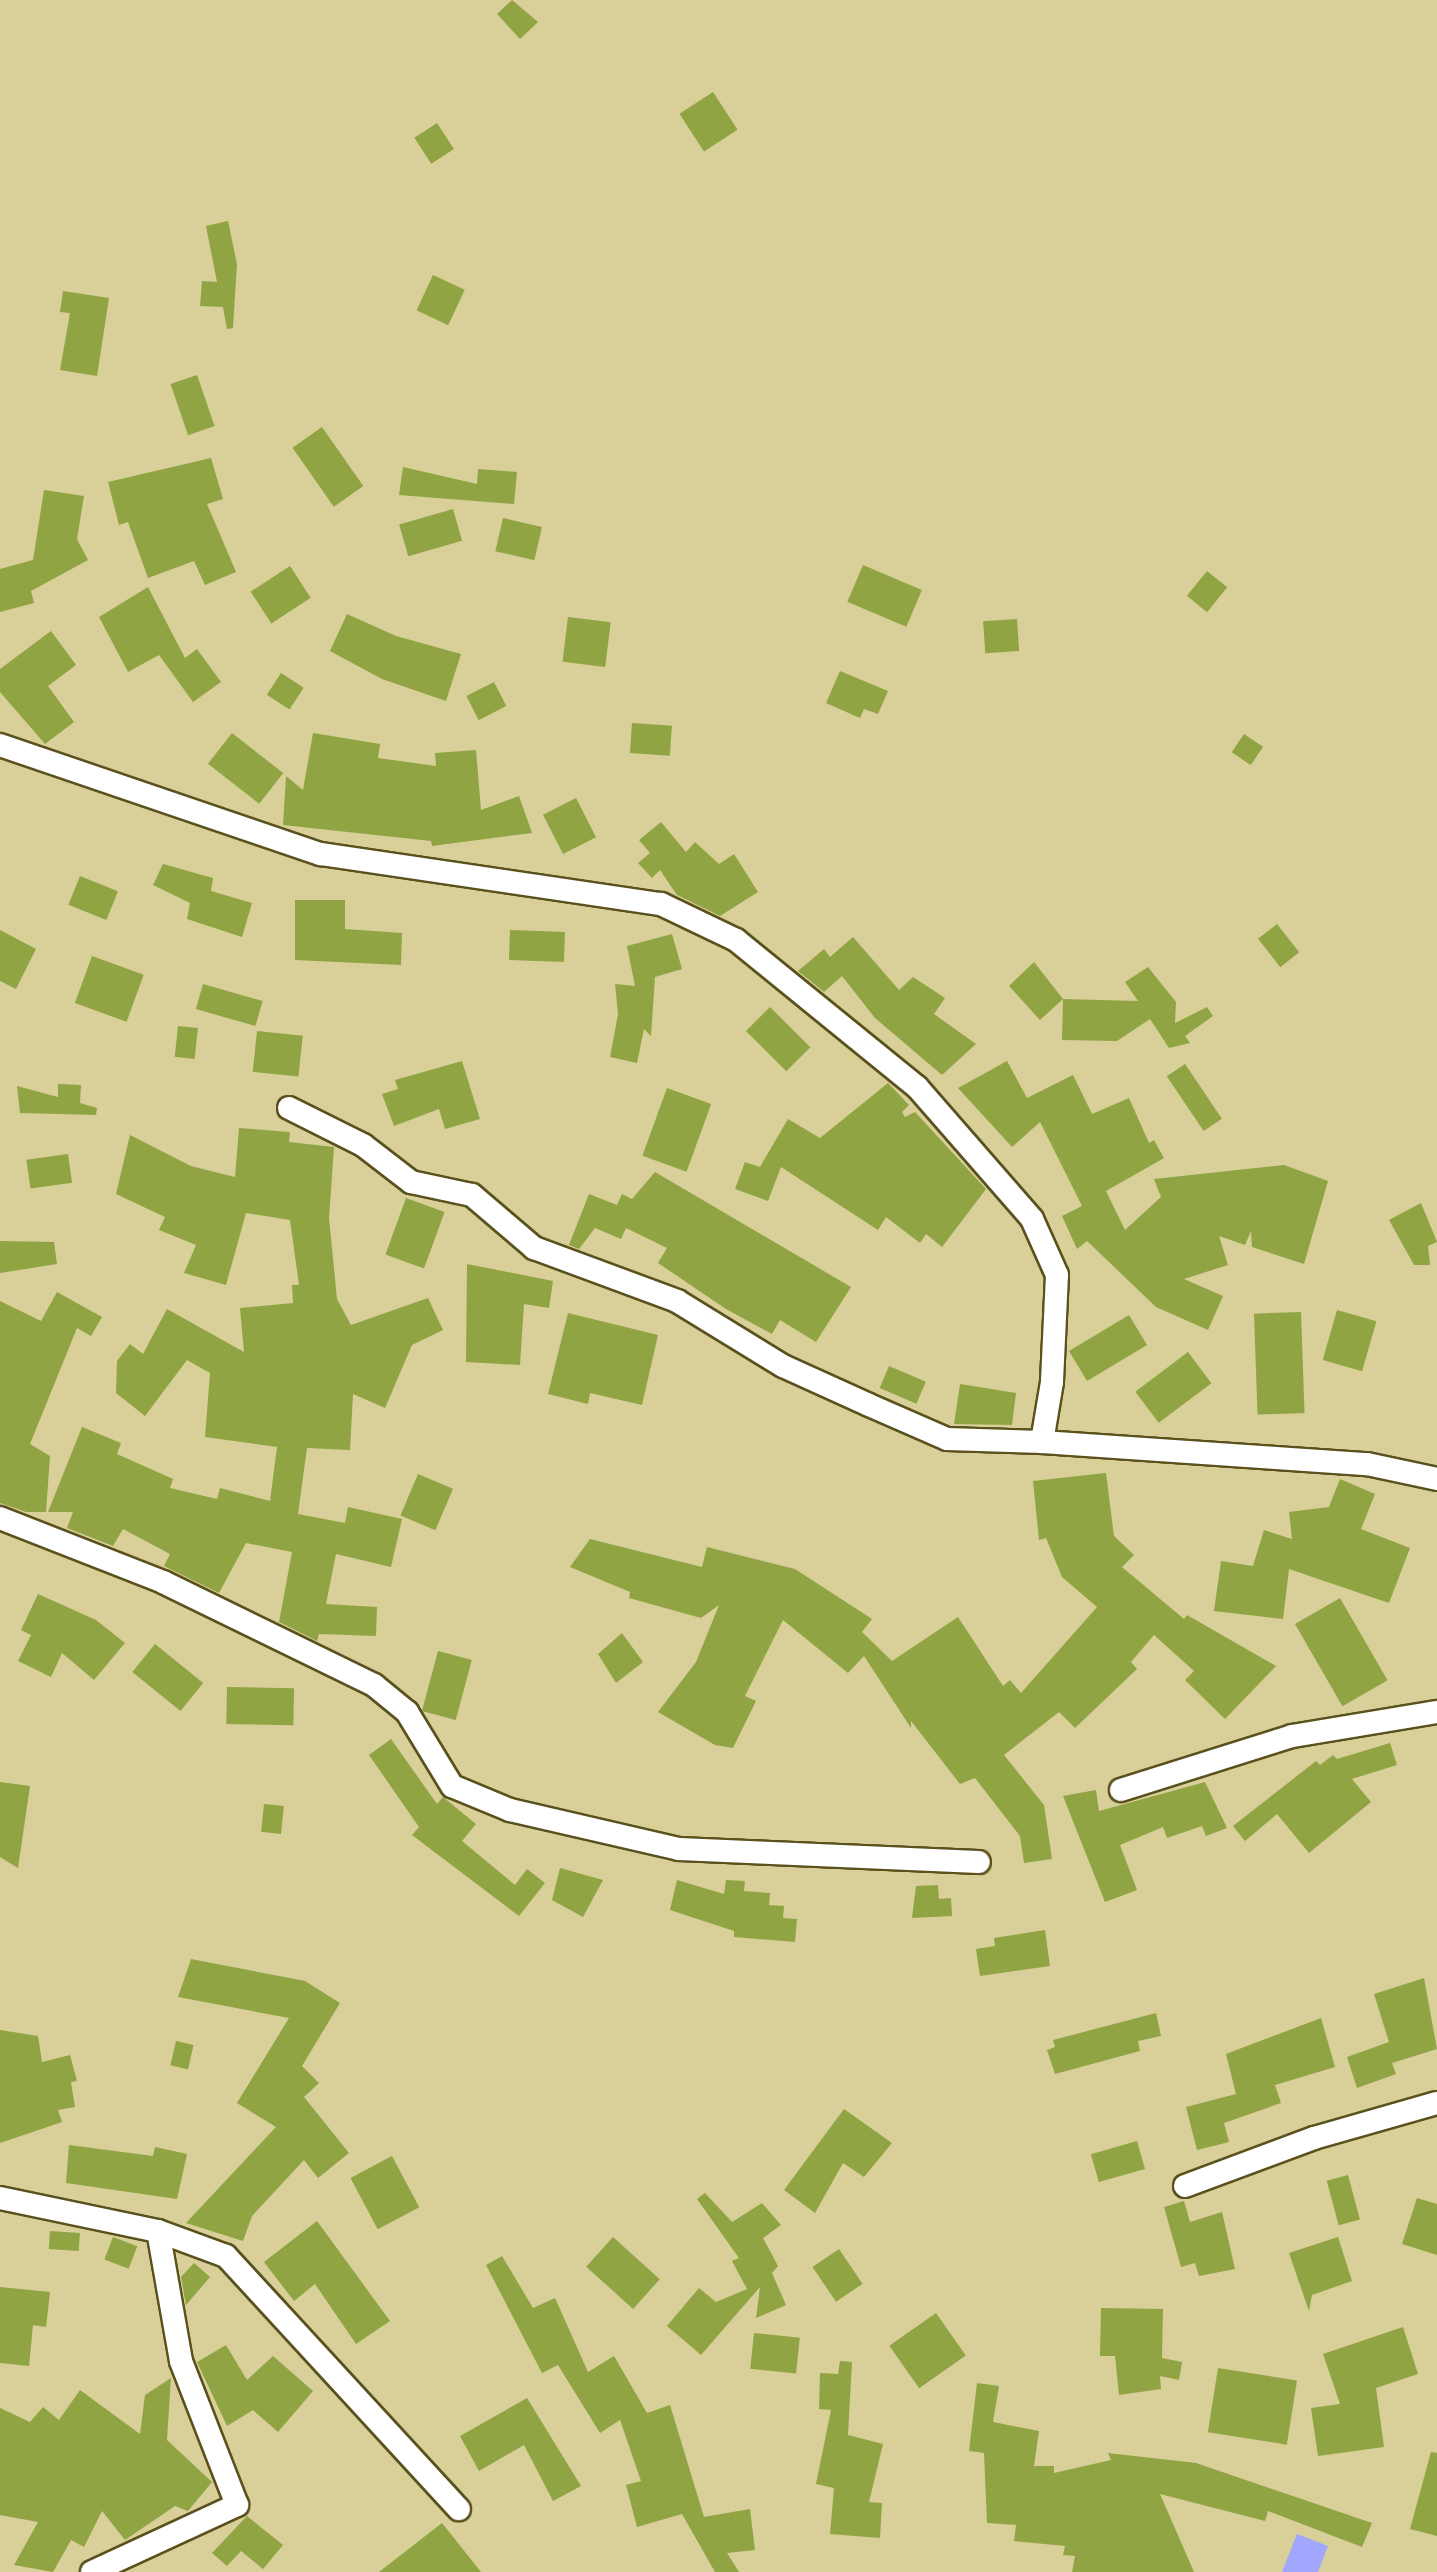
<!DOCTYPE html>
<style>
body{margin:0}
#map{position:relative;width:1437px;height:2572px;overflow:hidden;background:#d8cf99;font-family:Quicksand,sans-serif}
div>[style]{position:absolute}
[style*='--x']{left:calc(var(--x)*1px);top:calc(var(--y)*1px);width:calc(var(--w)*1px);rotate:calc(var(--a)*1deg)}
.water>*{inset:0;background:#a0a7fd}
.building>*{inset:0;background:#90a444;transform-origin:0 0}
.roads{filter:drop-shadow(2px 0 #5a511d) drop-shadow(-2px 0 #5a511d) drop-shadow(0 2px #5a511d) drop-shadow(0 -2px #5a511d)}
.minor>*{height:22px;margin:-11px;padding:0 11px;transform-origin:11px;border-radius:11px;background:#fff}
span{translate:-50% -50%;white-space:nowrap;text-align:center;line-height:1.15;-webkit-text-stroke:8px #f4efd4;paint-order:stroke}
</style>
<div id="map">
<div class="water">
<i style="clip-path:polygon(1297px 2534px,1328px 2546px,1318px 2572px,1282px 2572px)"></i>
</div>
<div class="building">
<i style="clip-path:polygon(512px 0,538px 22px,520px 39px,497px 14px)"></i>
<i style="left:713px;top:92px;width:45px;height:40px;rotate:57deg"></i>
<i style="left:437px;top:123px;width:31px;height:27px;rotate:57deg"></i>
<i style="clip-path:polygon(228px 221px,237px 264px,233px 328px,227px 329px,223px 307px,200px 306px,202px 281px,217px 282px,206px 226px)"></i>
<i style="left:433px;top:275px;width:35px;height:39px;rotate:25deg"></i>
<i style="clip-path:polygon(63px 291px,109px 298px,97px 376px,60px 370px,70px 313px,60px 312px)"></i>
<i style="left:197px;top:375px;width:54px;height:28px;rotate:71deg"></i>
<i style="left:322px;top:427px;width:72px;height:36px;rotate:55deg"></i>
<i style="clip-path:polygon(211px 458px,223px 499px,207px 504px,236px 572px,205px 585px,194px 561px,148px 578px,128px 522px,119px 525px,108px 482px)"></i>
<i style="clip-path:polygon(403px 467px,477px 484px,478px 469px,517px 472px,514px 504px,399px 495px)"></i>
<i style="clip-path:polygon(44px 490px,84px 496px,77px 539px,88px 560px,31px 591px,34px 603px,0 612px,0 569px,33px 560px)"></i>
<i style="left:453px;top:509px;width:33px;height:56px;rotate:74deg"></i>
<i style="left:503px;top:518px;width:40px;height:34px;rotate:13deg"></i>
<i style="left:863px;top:565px;width:64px;height:40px;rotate:23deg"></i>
<i style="left:290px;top:566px;width:38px;height:47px;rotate:57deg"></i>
<i style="left:1207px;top:571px;width:26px;height:32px;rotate:39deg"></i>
<i style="clip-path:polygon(148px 587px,185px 658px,197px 649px,221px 682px,193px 702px,159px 655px,128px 672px,99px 617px)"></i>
<i style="clip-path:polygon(347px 614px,396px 636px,461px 654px,446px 701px,382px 679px,330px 651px)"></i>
<i style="left:568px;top:617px;width:43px;height:45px;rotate:7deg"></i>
<i style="left:1017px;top:619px;width:32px;height:34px;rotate:86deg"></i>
<i style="clip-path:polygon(51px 631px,76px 665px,48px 686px,74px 722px,45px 744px,0 692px,0 669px)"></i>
<i style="clip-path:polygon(840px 671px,888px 691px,878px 714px,864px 709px,860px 718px,826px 703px)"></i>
<i style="left:281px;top:673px;width:27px;height:26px;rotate:33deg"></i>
<i style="left:494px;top:682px;width:27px;height:31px;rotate:63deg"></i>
<i style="left:632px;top:723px;width:40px;height:30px;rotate:4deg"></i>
<i style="left:232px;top:733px;width:65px;height:39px;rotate:38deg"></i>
<i style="clip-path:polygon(313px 733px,380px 744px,378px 758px,436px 766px,435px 753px,476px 750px,481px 810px,519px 796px,532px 833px,432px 846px,431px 841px,283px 825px,286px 776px,303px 790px)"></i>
<i style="left:1244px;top:734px;width:23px;height:22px;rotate:34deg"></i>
<i style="left:576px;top:798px;width:44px;height:37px;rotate:63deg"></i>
<i style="clip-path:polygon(661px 822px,686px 852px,695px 842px,719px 864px,734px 854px,758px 892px,720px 916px,677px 895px,660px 870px,652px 878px,638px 863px,650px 853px,639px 840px)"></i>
<i style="clip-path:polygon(163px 864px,213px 878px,211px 891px,252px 903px,242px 937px,187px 919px,190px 903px,153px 885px)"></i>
<i style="left:80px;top:876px;width:41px;height:31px;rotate:22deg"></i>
<i style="clip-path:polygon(295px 900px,345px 900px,345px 929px,402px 933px,401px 965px,295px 960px)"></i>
<i style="left:1277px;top:924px;width:36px;height:24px;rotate:52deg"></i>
<i style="clip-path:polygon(0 930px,36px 949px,16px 989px,0 981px)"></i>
<i style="left:510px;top:930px;width:55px;height:30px;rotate:2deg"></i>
<i style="clip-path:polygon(672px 934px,682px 969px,655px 977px,651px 1036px,644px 1029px,637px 1063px,610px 1057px,618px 1014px,615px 984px,635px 986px,627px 946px)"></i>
<i style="clip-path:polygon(853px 937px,899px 990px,913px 977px,945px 998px,934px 1014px,976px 1044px,942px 1075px,875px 1018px,842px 976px,824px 992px,798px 971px,824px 949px,830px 957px)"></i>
<i style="left:92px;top:956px;width:55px;height:50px;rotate:20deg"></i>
<i style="clip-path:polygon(1034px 962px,1063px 999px,1138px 1001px,1125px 982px,1148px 967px,1176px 1002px,1175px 1023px,1207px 1007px,1213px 1016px,1185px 1036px,1190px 1043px,1169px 1048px,1150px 1019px,1117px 1041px,1062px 1040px,1063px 999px,1040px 1020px,1009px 986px)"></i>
<i style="left:203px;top:984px;width:62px;height:26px;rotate:16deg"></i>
<i style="left:770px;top:1007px;width:57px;height:34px;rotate:45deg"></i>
<i style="left:178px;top:1026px;width:20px;height:31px;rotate:6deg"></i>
<i style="left:257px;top:1031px;width:46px;height:41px;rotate:6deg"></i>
<i style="clip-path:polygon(462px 1061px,480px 1119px,445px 1129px,439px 1109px,394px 1126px,382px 1094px,398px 1089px,395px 1080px)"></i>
<i style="clip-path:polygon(1007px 1061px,1027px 1098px,1073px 1075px,1092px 1114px,1129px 1098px,1149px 1143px,1154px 1140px,1164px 1158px,1106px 1191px,1125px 1230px,1161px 1197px,1154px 1179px,1284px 1165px,1328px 1181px,1304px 1264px,1252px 1247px,1251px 1231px,1245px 1245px,1219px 1236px,1228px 1265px,1184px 1279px,1223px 1296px,1208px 1330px,1156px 1307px,1087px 1241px,1077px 1249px,1062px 1216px,1082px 1206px,1040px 1122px,1012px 1147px,958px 1088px)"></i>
<i style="left:1185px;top:1064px;width:66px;height:22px;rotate:56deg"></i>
<i style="clip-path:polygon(888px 1083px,909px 1105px,902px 1112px,905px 1117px,915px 1112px,986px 1189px,942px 1247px,926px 1234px,920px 1243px,886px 1217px,878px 1230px,781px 1167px,768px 1201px,735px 1189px,745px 1162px,760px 1167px,788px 1119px,820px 1138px)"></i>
<i style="clip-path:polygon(58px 1084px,81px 1085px,80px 1103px,97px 1108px,96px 1115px,20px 1113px,17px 1086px,58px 1097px)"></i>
<i style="left:667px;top:1088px;width:47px;height:72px;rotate:20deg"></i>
<i style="clip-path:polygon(239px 1128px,290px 1132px,289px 1142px,334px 1147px,329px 1218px,337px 1299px,351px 1325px,428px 1298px,443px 1330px,412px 1345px,385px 1408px,353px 1394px,350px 1450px,307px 1448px,298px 1514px,345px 1523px,348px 1507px,402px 1519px,391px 1567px,336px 1554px,326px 1604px,377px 1607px,376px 1636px,319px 1634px,317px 1641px,279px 1622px,292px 1552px,246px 1543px,219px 1593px,164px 1566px,170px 1554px,123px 1529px,113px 1546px,67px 1528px,73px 1512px,48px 1512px,82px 1427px,121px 1443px,117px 1454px,173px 1479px,170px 1488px,217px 1499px,220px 1488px,270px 1501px,277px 1447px,205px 1437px,210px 1373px,187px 1360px,145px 1416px,116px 1393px,117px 1361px,130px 1344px,143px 1354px,167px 1309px,244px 1352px,240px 1308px,293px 1303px,292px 1285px,299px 1285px,290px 1220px,246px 1213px,226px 1285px,184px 1273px,196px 1245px,159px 1230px,165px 1217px,116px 1194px,130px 1135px,191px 1166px,235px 1177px)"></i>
<i style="left:68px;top:1154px;width:29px;height:42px;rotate:82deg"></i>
<i style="clip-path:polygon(655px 1172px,851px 1287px,816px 1342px,780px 1320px,772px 1334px,726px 1309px,658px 1263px,667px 1248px,626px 1228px,621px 1239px,595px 1228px,579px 1249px,569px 1245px,589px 1194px,617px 1205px,622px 1194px,632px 1199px)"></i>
<i style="left:406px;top:1198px;width:41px;height:60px;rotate:20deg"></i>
<i style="clip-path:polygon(1421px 1203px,1437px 1242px,1428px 1246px,1430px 1265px,1414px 1265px,1389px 1220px)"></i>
<i style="clip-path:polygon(0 1241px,54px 1242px,57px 1264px,0 1273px)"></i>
<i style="clip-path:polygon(467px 1264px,553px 1281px,549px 1308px,524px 1304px,520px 1365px,466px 1362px)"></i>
<i style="clip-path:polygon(57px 1292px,102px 1317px,91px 1336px,77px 1328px,30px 1444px,50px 1456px,46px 1512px,26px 1512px,0 1503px,0 1301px,41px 1321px)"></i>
<i style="left:1337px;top:1310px;width:41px;height:52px;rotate:16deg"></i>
<i style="left:1301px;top:1312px;width:101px;height:47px;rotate:88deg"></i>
<i style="clip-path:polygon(568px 1313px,658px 1335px,642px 1405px,590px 1393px,588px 1404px,548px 1394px)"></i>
<i style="left:1129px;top:1315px;width:35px;height:70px;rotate:59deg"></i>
<i style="left:1188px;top:1352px;width:39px;height:66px;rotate:53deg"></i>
<i style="left:889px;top:1366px;width:40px;height:24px;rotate:23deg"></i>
<i style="clip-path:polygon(960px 1384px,1016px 1393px,1012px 1425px,954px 1424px)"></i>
<i style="clip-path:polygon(1106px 1473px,1114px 1536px,1134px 1555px,1122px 1567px,1184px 1619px,1187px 1615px,1276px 1666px,1225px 1719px,1185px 1680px,1194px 1671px,1154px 1635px,1131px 1662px,1137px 1669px,1075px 1728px,1059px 1712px,1004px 1755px,1044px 1805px,1052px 1859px,1024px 1863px,1020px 1836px,975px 1778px,960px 1784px,911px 1721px,911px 1728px,864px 1656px,848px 1673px,783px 1620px,745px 1696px,756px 1701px,733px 1748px,715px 1745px,658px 1712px,696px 1662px,719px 1605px,701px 1618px,629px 1598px,630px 1592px,570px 1567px,590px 1539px,702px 1567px,707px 1547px,795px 1569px,872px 1619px,862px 1632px,892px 1661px,958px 1617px,1003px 1686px,1010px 1680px,1021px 1693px,1097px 1607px,1062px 1577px,1046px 1538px,1039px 1540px,1033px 1481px)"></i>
<i style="left:418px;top:1474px;width:38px;height:45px;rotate:23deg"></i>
<i style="clip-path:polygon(1340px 1479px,1375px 1494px,1361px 1529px,1410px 1548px,1389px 1603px,1289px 1569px,1283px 1619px,1214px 1611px,1221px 1561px,1253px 1566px,1264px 1530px,1292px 1539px,1289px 1512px,1329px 1507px)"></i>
<i style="clip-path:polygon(38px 1594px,96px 1620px,125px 1643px,94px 1680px,62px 1653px,51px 1677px,18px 1661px,31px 1635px,21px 1630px)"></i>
<i style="left:1340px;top:1598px;width:95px;height:52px;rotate:60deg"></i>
<i style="clip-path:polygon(622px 1633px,643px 1662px,616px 1683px,598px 1654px)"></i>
<i style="left:155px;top:1644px;width:62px;height:36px;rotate:39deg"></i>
<i style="left:438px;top:1651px;width:35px;height:62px;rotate:15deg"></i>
<i style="left:227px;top:1687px;width:67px;height:37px;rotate:1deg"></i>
<i style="clip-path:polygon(391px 1739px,437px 1804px,443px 1797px,476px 1824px,462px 1841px,515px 1885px,527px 1869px,545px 1883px,519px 1916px,412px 1835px,419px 1827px,369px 1755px)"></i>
<i style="clip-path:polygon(1390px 1743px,1397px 1765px,1352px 1779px,1371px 1802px,1309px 1853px,1277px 1814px,1245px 1841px,1233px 1826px,1316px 1761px,1320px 1765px,1333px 1755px,1337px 1759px)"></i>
<i style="clip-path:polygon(0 1782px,30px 1786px,18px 1868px,0 1857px)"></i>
<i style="clip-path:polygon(1205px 1782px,1227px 1828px,1206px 1836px,1202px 1826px,1167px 1838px,1163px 1827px,1120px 1845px,1137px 1890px,1105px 1902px,1063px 1796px,1096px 1790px,1099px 1811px)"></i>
<i style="left:264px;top:1804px;width:20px;height:28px;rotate:6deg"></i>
<i style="clip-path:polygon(560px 1868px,603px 1880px,583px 1917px,552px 1900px)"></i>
<i style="clip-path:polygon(677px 1880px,724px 1894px,726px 1880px,745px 1881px,744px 1891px,770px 1893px,769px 1905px,784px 1906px,783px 1918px,797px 1919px,795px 1942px,734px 1937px,734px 1931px,670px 1910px)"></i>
<i style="clip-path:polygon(938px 1885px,939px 1899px,951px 1898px,952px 1916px,912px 1918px,916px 1886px)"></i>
<i style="clip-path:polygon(1045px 1930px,1050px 1966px,980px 1976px,976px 1949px,995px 1946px,994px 1938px)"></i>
<i style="clip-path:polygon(191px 1959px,305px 1981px,340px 2003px,302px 2066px,319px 2083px,304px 2097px,349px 2153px,318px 2178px,304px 2160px,252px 2216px,243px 2241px,186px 2223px,276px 2127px,237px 2103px,289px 2018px,178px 1997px)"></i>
<i style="clip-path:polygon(1424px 1978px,1437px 2049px,1392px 2063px,1396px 2074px,1357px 2088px,1347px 2057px,1389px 2042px,1374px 1994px)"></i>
<i style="clip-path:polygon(1156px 2013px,1161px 2036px,1138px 2041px,1140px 2051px,1055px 2074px,1047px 2050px,1055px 2047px,1053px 2040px)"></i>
<i style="clip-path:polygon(1321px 2018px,1335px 2067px,1275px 2085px,1281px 2103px,1224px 2123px,1229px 2142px,1197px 2150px,1186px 2107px,1236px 2094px,1226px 2054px)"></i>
<i style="clip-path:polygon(0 2030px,38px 2036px,42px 2062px,70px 2055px,77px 2081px,71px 2082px,75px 2107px,58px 2110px,62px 2122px,0 2143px)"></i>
<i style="left:176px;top:2041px;width:18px;height:25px;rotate:13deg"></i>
<i style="clip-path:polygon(844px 2109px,892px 2143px,864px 2177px,843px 2163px,815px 2213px,784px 2190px)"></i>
<i style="left:1137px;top:2141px;width:29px;height:48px;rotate:74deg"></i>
<i style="clip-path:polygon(69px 2145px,153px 2156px,155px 2147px,187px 2154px,177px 2199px,66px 2183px)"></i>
<i style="left:392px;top:2156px;width:58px;height:47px;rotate:62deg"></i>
<i style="left:1348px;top:2175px;width:46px;height:22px;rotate:75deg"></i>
<i style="clip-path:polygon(705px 2193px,732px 2222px,762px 2203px,781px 2225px,763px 2238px,778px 2266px,772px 2273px,786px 2305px,756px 2318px,760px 2287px,701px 2355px,667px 2326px,699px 2288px,716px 2302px,747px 2289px,732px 2261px,739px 2258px,697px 2199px)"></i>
<i style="clip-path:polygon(1417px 2198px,1437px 2204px,1437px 2255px,1402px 2244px)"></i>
<i style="clip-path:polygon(1184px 2201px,1190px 2222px,1222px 2212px,1235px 2269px,1199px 2276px,1195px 2263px,1181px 2267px,1164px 2207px)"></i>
<i style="clip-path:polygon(317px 2221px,390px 2321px,356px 2344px,315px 2284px,294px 2301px,264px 2262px)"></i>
<i style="left:50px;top:2231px;width:30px;height:18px;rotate:4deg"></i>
<i style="left:113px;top:2237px;width:26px;height:24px;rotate:21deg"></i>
<i style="left:613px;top:2237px;width:63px;height:40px;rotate:42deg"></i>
<i style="clip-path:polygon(1338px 2237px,1352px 2281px,1312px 2295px,1309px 2311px,1289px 2253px)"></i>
<i style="left:839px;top:2249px;width:42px;height:32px;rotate:56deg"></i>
<i style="clip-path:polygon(502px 2256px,533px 2308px,555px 2298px,588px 2372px,614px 2356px,647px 2413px,670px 2405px,704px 2517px,750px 2509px,755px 2550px,727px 2553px,739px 2572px,715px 2572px,682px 2514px,637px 2527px,626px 2485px,641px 2481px,620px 2420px,600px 2433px,558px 2365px,542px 2373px,486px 2265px)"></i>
<i style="clip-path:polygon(194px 2263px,210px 2277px,186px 2305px,181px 2277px)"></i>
<i style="clip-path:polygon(0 2287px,50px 2292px,46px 2327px,33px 2325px,29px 2366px,0 2363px)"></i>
<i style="clip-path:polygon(1101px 2308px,1163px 2309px,1162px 2358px,1182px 2362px,1179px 2380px,1160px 2376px,1161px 2389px,1119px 2395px,1115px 2356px,1100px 2356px)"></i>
<i style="left:936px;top:2313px;width:52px;height:57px;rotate:55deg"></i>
<i style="clip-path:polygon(1403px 2327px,1418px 2374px,1376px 2388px,1384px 2447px,1318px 2456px,1311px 2408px,1340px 2404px,1323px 2354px)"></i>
<i style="left:754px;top:2333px;width:46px;height:36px;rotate:6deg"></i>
<i style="clip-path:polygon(226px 2345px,247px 2380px,273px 2356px,313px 2391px,278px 2432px,253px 2410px,227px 2426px,197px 2362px)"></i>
<i style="clip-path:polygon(840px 2361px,852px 2362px,848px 2435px,883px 2444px,869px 2502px,882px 2503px,880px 2538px,830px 2534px,834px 2488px,816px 2484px,831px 2410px,819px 2409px,820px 2373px,838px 2374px)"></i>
<i style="left:1218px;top:2368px;width:80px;height:65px;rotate:9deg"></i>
<i style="clip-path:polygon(171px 2378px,167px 2440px,212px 2482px,188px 2511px,175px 2506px,125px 2540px,102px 2511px,84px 2547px,71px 2540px,53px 2572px,14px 2565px,38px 2522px,0 2515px,0 2408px,30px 2422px,43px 2407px,59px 2420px,80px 2390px,140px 2434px,145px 2395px)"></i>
<i style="clip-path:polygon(977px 2383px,999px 2386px,993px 2422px,1039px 2431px,1034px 2466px,1054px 2466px,1054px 2473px,1111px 2460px,1108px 2453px,1196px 2463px,1372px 2523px,1362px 2547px,1268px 2511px,1265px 2521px,1160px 2494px,1194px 2572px,1072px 2572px,1075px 2556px,1063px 2555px,1065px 2546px,1014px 2541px,1016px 2525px,987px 2523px,984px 2453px,969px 2451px)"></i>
<i style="clip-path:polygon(527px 2398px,581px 2486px,553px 2501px,524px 2445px,479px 2471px,460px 2436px)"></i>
<i style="clip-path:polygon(1431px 2452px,1437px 2453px,1437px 2536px,1410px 2529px)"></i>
<i style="clip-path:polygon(247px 2516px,283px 2545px,263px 2569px,241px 2551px,227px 2566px,212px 2553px)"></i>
<i style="clip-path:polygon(442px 2523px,481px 2572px,379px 2572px)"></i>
</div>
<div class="roads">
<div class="minor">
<i style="--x:0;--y:745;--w:339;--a:18.8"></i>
<i style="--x:321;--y:854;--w:344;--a:8.4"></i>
<i style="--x:661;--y:904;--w:83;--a:25.6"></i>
<i style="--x:736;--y:940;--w:233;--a:39.1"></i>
<i style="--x:917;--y:1087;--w:175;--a:48.9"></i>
<i style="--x:1032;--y:1219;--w:61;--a:65.9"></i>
<i style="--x:1057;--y:1275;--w:107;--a:92.7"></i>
<i style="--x:1052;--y:1382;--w:61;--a:99.5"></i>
<i style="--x:1042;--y:1442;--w:326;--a:3.9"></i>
<i style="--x:1367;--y:1464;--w:72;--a:12.1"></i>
<i style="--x:289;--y:1108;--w:83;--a:26.6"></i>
<i style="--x:363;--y:1145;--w:61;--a:37.6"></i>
<i style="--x:411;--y:1182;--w:62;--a:12"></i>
<i style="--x:472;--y:1195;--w:82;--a:40.5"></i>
<i style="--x:534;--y:1248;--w:153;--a:20.3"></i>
<i style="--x:677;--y:1301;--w:124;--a:31.5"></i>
<i style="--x:783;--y:1366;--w:94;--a:24.4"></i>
<i style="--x:869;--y:1405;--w:85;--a:23.6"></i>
<i style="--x:947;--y:1439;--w:95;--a:1.8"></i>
<i style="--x:0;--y:1518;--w:175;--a:21.4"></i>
<i style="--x:163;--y:1582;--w:235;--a:26"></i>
<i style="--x:374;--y:1685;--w:43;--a:39.3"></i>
<i style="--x:407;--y:1712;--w:87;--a:58.7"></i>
<i style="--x:452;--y:1786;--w:63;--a:22.5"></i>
<i style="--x:510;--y:1810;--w:173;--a:13"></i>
<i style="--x:679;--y:1849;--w:300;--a:2.5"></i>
<i style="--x:1121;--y:1790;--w:179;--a:-17.5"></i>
<i style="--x:1292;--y:1736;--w:147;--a:-9.4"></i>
<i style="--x:1185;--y:2186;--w:138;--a:-20.4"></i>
<i style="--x:1314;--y:2138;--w:128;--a:-15.9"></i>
<i style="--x:0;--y:2198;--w:161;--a:11.8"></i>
<i style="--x:158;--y:2231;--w:72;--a:20.2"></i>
<i style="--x:226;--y:2256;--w:344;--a:47.4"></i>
<i style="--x:92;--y:2572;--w:160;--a:-24.8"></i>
<i style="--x:237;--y:2505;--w:155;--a:-111.3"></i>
<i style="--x:181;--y:2361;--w:132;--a:-100"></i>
</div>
</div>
</div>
